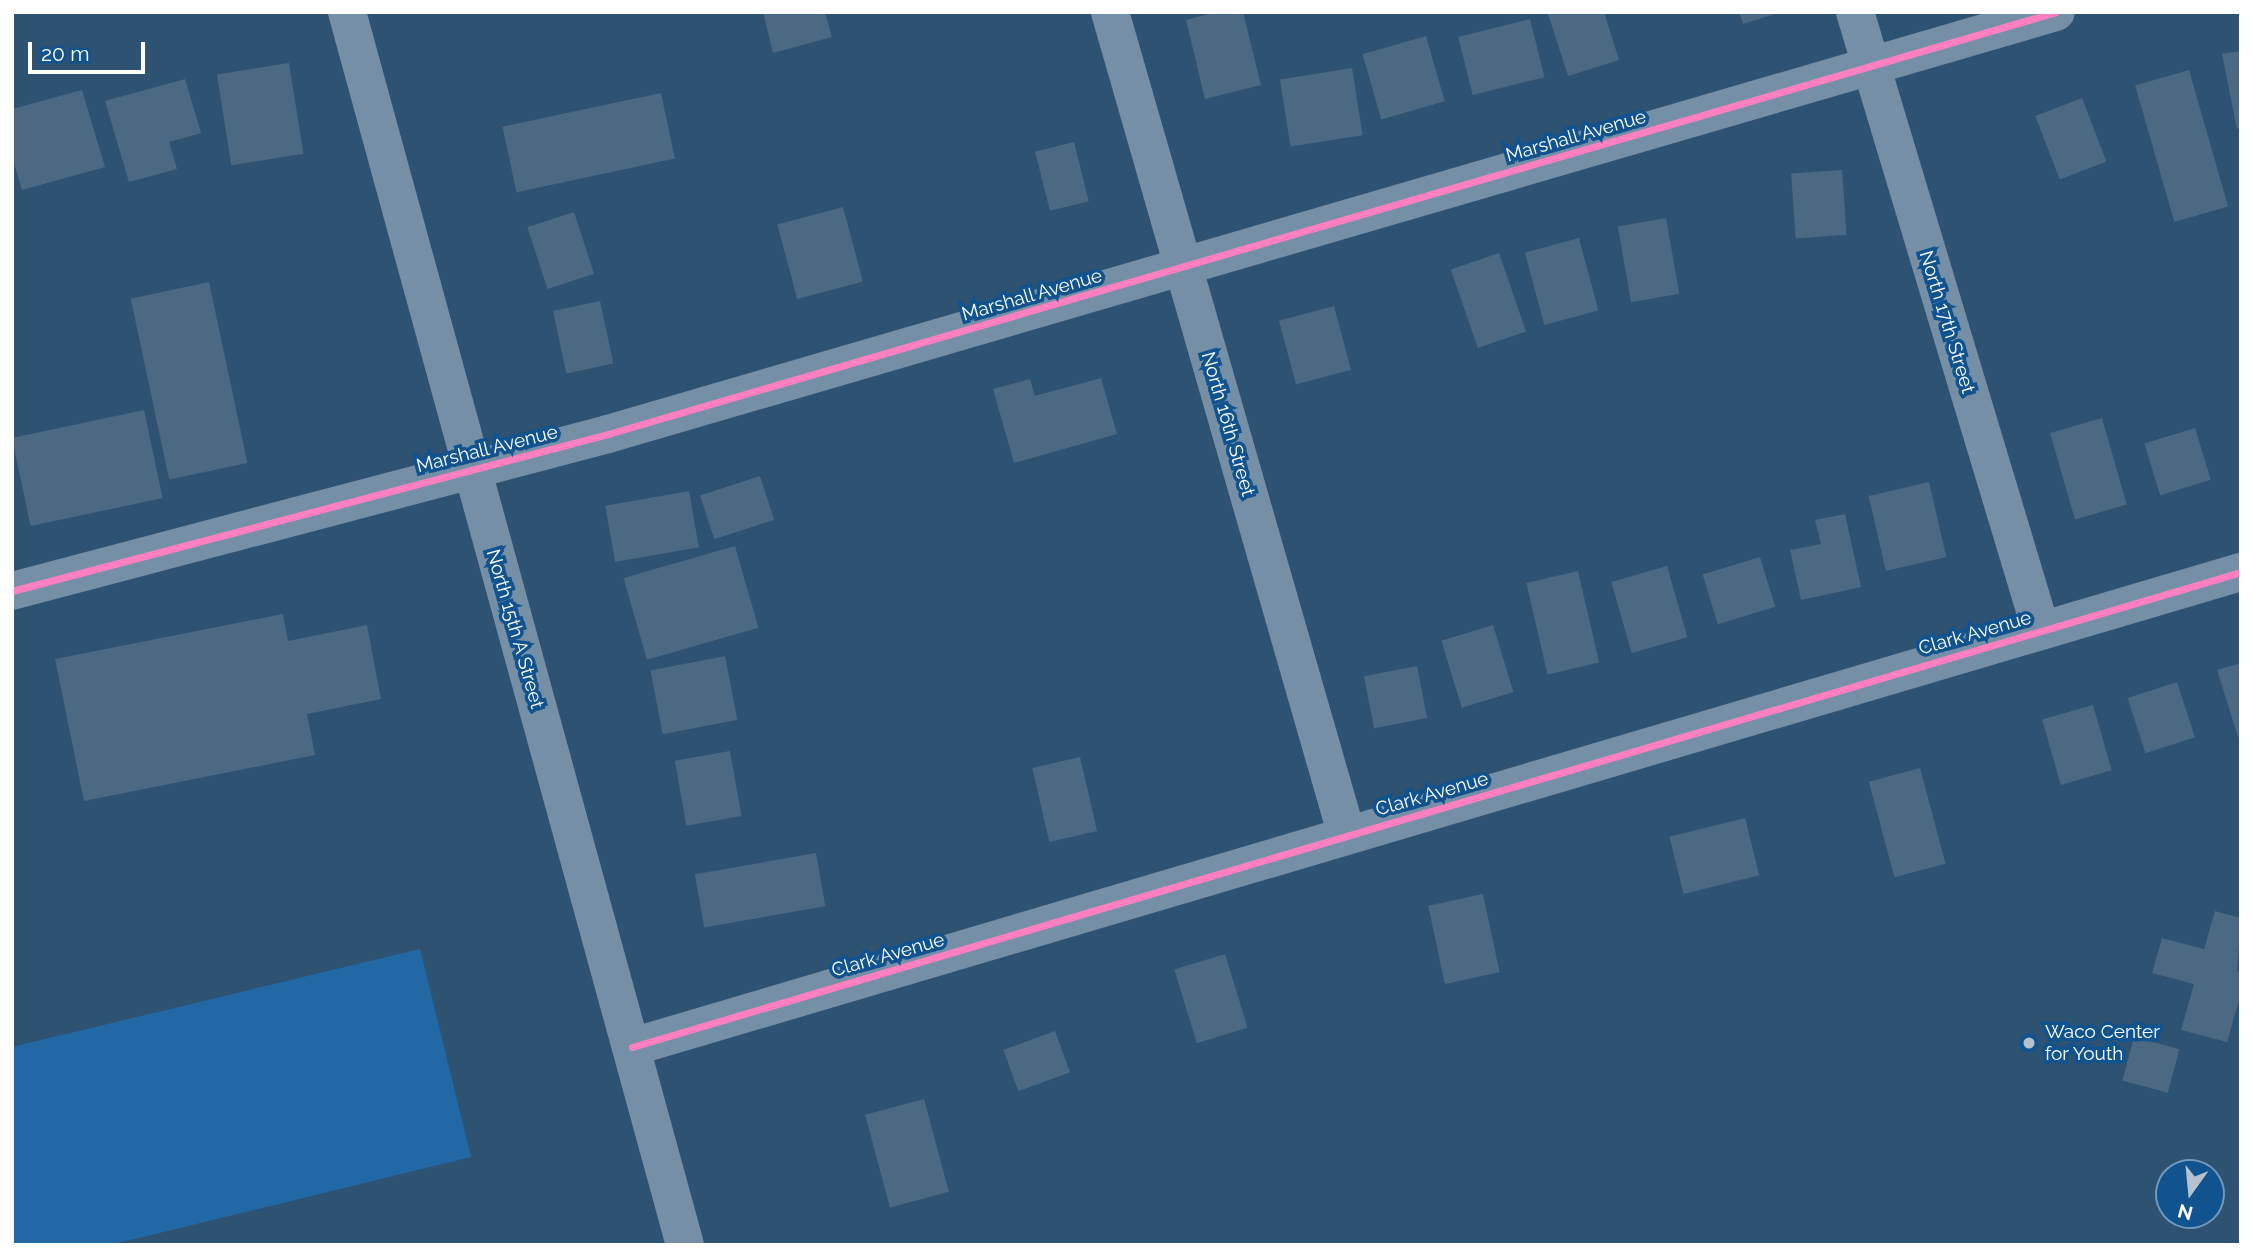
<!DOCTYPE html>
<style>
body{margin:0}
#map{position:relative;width:2253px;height:1257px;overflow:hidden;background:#2e5272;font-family:Raleway,sans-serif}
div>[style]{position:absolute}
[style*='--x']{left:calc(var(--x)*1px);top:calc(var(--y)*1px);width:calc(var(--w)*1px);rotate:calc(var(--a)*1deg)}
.green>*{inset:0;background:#2268a5}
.building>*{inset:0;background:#4b6982;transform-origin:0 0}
.minor>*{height:38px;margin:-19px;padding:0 19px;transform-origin:19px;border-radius:19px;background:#758fa6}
.cycleway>*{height:7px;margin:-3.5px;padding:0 3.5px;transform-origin:3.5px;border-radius:3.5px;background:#ff80c0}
.dots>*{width:19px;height:19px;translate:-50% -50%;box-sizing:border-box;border:4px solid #11538f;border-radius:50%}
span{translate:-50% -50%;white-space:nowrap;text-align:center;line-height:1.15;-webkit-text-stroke:7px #11538f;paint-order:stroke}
.street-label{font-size:19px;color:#fff}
.poi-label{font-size:19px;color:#fff}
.left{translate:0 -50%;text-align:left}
.frame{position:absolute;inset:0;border:14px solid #fff;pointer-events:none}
.north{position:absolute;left:2155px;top:1159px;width:70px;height:70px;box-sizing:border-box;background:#11538f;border:2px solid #7098bc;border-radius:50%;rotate:195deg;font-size:19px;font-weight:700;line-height:28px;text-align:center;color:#fff}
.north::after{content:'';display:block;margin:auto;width:24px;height:32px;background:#b6c2ce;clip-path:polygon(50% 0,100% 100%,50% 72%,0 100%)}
.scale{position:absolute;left:28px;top:42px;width:117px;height:32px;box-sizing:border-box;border:4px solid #fff;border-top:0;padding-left:9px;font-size:21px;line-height:24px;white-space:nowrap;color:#fff;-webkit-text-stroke:5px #11538f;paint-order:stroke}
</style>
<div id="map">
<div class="green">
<i style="clip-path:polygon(420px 949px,471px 1157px,110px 1245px,12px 1245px,12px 1047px)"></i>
</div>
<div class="building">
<i style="clip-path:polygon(763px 12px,825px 12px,832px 37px,773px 53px)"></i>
<i style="clip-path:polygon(1216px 12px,1243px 12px,1261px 85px,1205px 99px,1186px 20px)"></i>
<i style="clip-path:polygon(1555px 12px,1604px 12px,1619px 60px,1568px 76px,1548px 14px)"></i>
<i style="clip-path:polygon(1739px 12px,1778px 12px,1778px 13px,1743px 24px)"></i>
<i style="left:1530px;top:19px;width:60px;height:74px;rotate:76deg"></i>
<i style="left:1426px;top:36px;width:68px;height:66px;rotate:74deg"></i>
<i style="clip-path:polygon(2241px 51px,2241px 128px,2237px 129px,2222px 54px)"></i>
<i style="left:289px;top:63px;width:92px;height:73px;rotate:81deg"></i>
<i style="left:1352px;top:68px;width:68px;height:73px;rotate:81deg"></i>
<i style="left:2189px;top:70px;width:142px;height:56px;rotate:74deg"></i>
<i style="clip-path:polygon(185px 79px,201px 133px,169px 142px,177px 169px,129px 182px,105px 101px)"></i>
<i style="clip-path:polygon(82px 90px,105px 167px,22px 190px,12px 157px,12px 109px)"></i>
<i style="left:661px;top:93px;width:67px;height:162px;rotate:78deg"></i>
<i style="left:2082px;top:98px;width:68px;height:50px;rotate:69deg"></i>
<i style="left:1074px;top:142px;width:61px;height:40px;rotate:76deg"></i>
<i style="left:1842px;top:170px;width:65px;height:51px;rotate:86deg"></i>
<i style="left:843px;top:207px;width:77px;height:68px;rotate:75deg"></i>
<i style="left:574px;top:212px;width:65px;height:49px;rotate:72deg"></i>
<i style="left:1666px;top:218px;width:77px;height:49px;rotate:80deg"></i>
<i style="left:1579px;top:238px;width:75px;height:56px;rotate:75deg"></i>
<i style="left:1499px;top:253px;width:83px;height:51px;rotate:71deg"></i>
<i style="left:209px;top:282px;width:185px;height:80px;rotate:78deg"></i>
<i style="left:600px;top:301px;width:64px;height:48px;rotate:78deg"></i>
<i style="left:1334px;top:306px;width:66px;height:57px;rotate:75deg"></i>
<i style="clip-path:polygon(1101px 378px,1117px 434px,1014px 463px,993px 389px,1030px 379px,1035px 396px)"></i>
<i style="left:144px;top:410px;width:90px;height:135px;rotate:78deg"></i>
<i style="left:2102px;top:418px;width:90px;height:54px;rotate:74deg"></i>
<i style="left:2195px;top:428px;width:54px;height:53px;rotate:73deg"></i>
<i style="left:760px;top:476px;width:46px;height:63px;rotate:72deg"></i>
<i style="left:1929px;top:482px;width:77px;height:62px;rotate:77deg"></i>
<i style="left:689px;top:491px;width:57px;height:85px;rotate:80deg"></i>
<i style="clip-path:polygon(1845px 514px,1861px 587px,1801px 600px,1790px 550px,1821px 544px,1815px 520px)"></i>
<i style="left:735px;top:546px;width:85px;height:116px;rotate:74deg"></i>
<i style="left:1760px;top:557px;width:52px;height:60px;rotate:73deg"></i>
<i style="left:1667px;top:566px;width:74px;height:58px;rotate:74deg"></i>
<i style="left:1578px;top:571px;width:94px;height:53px;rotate:77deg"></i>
<i style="clip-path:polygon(283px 614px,288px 641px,367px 625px,381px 699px,307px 714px,315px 755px,84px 801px,55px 659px)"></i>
<i style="left:1493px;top:625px;width:70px;height:54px;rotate:73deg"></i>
<i style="left:725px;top:656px;width:65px;height:76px;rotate:79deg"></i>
<i style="clip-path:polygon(2241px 663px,2241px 736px,2238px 737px,2217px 670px)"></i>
<i style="left:1417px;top:666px;width:53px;height:54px;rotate:79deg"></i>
<i style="left:2177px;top:682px;width:58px;height:52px;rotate:72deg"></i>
<i style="left:2093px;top:705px;width:68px;height:53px;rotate:74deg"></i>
<i style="left:730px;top:751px;width:66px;height:56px;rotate:80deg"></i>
<i style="left:1080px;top:757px;width:76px;height:49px;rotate:77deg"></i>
<i style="left:1920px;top:768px;width:99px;height:53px;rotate:75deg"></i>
<i style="left:1745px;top:818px;width:59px;height:78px;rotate:76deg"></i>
<i style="left:816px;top:853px;width:54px;height:123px;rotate:80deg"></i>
<i style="left:1483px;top:894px;width:80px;height:56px;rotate:78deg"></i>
<i style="clip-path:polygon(2215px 911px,2241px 918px,2237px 971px,2241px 972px,2241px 993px,2227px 1042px,2181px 1030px,2194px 984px,2152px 973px,2162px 938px,2204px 949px)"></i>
<i style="left:1225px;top:954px;width:77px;height:53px;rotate:73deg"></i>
<i style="left:1055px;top:1031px;width:44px;height:55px;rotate:70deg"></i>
<i style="left:2134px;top:1037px;width:47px;height:45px;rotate:15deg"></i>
<i style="left:924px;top:1099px;width:96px;height:61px;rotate:75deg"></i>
</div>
<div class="minor">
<i style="--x:347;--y:12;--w:1278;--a:74.67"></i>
<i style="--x:1110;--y:12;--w:857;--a:73.95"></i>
<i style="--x:1855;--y:12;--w:645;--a:73.25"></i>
<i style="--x:12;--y:591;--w:616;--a:-14.76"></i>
<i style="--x:608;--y:434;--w:1508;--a:-16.25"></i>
<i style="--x:632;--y:1047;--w:1678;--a:-16.45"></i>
</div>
<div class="cycleway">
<i style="--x:12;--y:591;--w:616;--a:-14.76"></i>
<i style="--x:608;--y:434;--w:1508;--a:-16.25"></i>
<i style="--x:632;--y:1047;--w:1678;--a:-16.45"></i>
</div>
<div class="dots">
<i style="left:2029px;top:1043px;background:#b6c2ce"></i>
</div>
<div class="street-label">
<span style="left:1576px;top:136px;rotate:-16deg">Marshall Avenue</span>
<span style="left:1032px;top:295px;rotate:-16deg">Marshall Avenue</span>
<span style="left:1947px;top:322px;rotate:73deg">North 17th Street</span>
<span style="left:1228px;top:424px;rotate:74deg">North 16th Street</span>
<span style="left:487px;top:449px;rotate:-14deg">Marshall Avenue</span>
<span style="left:515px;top:629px;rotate:74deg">North 15th A Street</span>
<span style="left:1975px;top:633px;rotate:-16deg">Clark Avenue</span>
<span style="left:1432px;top:794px;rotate:-16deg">Clark Avenue</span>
<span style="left:888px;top:955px;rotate:-16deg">Clark Avenue</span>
</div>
<div class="poi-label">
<span class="left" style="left:2045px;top:1043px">Waco Center<br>for Youth</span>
</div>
<div class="frame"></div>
<div class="north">N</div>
<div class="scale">20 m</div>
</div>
